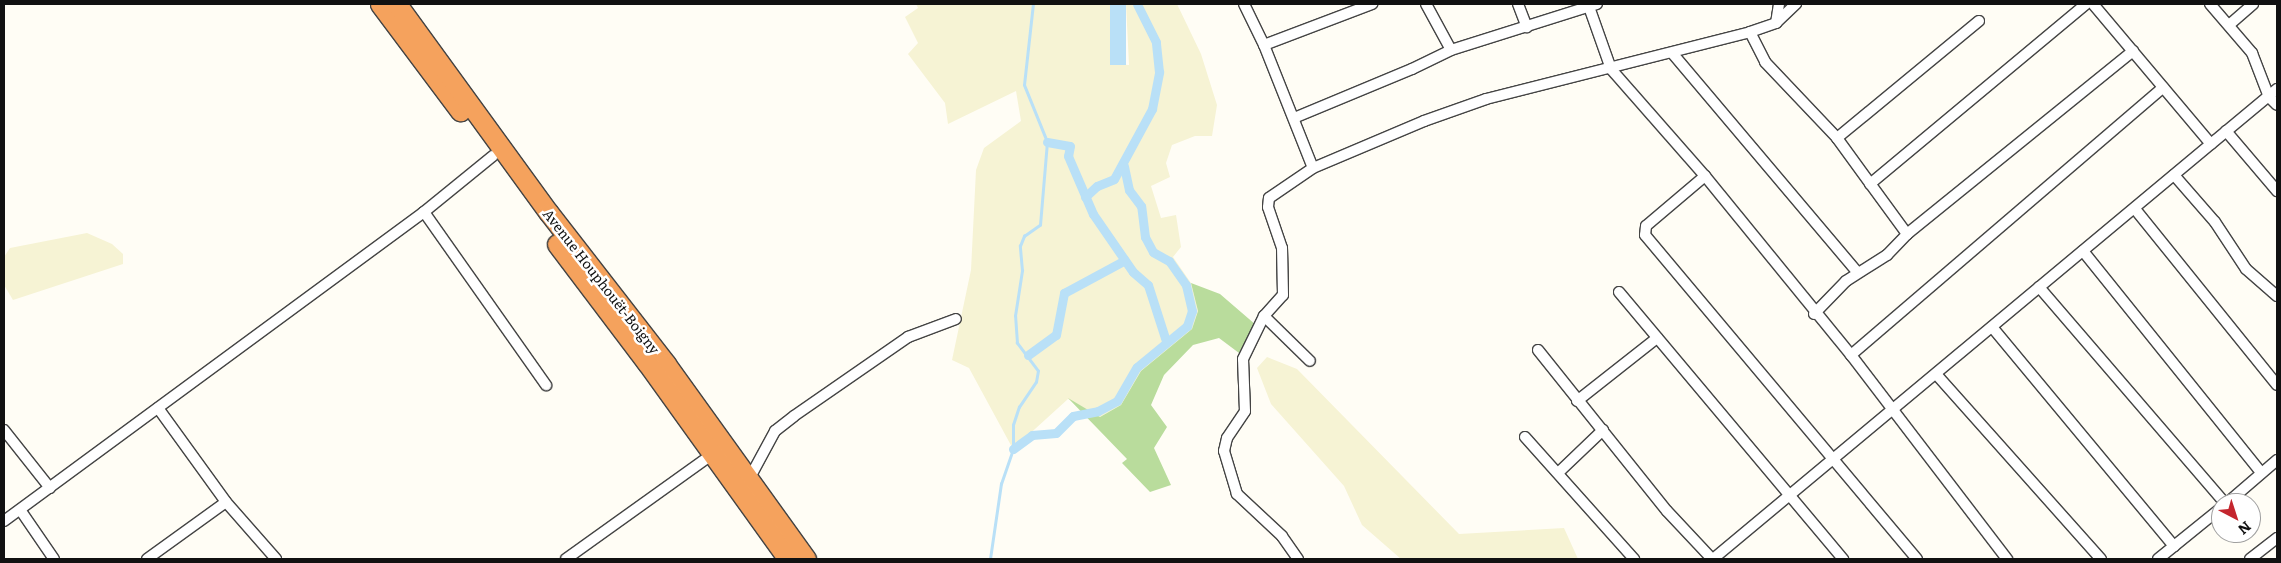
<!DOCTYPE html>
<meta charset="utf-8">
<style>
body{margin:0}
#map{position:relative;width:2281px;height:563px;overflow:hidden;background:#fffdf5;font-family:Literata,serif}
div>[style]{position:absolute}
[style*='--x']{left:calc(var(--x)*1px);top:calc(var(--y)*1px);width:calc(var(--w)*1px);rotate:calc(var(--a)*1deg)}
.farmland>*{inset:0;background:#f6f3d4}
.forest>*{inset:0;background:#b9dc9c}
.water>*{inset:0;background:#b9e0f7;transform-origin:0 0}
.stream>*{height:2.5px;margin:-1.25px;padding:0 1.25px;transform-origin:1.25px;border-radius:1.25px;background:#b9e0f7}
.canal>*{height:9px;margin:-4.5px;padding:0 4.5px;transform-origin:4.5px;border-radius:4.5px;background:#b9e0f7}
.roads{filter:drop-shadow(1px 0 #444) drop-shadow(-1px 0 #444) drop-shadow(0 1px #444) drop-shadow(0 -1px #444)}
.street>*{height:10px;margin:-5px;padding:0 5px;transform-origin:5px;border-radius:5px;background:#fff}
.highway>*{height:19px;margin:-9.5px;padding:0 9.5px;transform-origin:9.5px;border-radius:9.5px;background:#f5a25d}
span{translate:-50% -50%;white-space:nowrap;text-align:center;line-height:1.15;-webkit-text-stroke:5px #fff;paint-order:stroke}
.street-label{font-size:14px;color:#111}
.frame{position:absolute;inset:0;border:5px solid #111;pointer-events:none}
.north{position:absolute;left:2211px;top:493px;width:50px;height:50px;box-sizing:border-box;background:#fff;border:1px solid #a0a0a0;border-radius:50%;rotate:140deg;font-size:14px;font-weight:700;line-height:20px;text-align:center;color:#111}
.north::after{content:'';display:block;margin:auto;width:18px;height:22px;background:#c4262e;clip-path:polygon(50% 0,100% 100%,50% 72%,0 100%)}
</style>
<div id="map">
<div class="farmland">
<i style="clip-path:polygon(916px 4px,1110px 4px,1114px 64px,1129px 65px,1126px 4px,1177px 4px,1201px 54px,1217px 105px,1212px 136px,1195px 136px,1172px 145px,1166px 163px,1170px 177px,1151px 186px,1161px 218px,1176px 215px,1181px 247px,1173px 257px,1191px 283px,1198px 311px,1192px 329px,1141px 371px,1121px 405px,1100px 417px,1068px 399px,1013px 449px,969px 368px,952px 360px,971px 270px,976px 170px,984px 148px,1021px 121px,1016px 91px,948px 124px,945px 103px,908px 54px,918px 43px,905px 17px,918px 8px)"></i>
<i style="clip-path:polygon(87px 233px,112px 244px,123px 254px,123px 264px,13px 300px,4px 285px,4px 257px,10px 248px)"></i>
<i style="clip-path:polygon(1267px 357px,1297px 369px,1459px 534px,1564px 528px,1578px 559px,1401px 559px,1362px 525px,1344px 486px,1271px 404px,1257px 368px)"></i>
</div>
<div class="forest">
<i style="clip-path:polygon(1191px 283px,1220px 294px,1256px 325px,1239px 353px,1219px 338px,1193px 345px,1164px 375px,1151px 405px,1167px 427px,1154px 448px,1171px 485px,1150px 492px,1122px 463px,1127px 459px,1068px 398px,1100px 417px,1121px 405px,1141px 371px,1192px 329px,1198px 311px)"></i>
</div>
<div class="water">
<i style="left:1110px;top:4px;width:16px;height:61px"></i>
</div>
<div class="stream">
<i style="--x:990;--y:559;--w:76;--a:-81.7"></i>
<i style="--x:1001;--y:484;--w:37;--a:-71"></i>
<i style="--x:1013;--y:449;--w:24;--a:-90"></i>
<i style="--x:1013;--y:425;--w:19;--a:-72"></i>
<i style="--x:1019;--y:407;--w:30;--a:-56"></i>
<i style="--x:1036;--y:382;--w:11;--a:-80"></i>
<i style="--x:1038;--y:371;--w:35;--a:-127"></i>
<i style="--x:1017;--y:343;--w:27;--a:-94"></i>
<i style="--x:1015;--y:316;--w:46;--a:-81.2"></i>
<i style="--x:1022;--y:271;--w:25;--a:-95"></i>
<i style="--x:1020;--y:246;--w:11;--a:-68"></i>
<i style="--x:1024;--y:236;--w:19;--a:-35"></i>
<i style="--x:1040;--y:225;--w:83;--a:-85.2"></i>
<i style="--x:1047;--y:142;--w:61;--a:-112"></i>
<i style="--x:1024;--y:85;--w:81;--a:-83.7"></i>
</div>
<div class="canal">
<i style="--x:1047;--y:142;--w:23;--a:10"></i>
<i style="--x:1070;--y:146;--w:10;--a:101"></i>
<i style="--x:1068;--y:156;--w:63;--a:66.7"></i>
<i style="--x:1093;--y:214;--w:70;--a:55.4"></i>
<i style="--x:1133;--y:272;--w:20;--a:41"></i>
<i style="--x:1148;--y:285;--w:59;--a:72.2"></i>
<i style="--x:1085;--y:197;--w:16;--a:-43"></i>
<i style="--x:1097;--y:186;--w:18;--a:-22"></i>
<i style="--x:1114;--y:179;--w:80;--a:-61.5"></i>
<i style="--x:1152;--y:109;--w:38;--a:-79"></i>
<i style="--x:1159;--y:72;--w:30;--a:-96"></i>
<i style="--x:1156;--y:42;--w:42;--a:-116.6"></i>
<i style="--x:1028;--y:355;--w:34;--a:-36"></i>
<i style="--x:1056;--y:335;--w:43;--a:-79.2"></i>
<i style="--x:1064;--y:293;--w:69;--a:-28.4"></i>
<i style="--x:1013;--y:449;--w:24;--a:-36"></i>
<i style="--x:1032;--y:435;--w:24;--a:-5"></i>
<i style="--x:1056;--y:433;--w:24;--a:-45"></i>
<i style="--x:1073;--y:416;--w:25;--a:-11"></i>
<i style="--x:1098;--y:411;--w:21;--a:-28"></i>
<i style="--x:1117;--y:401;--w:39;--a:-60"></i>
<i style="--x:1137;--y:367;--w:65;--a:-39.4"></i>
<i style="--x:1187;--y:326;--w:16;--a:-72"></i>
<i style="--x:1192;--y:311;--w:27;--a:-103"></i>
<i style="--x:1186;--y:285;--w:29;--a:-125"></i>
<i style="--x:1169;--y:261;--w:18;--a:-151"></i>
<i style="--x:1153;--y:252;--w:17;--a:-118"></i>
<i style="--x:1145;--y:237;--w:31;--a:-97"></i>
<i style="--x:1141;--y:206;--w:20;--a:-127"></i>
<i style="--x:1129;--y:190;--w:25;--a:-102"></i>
</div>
<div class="roads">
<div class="street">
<i style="--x:1244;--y:4;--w:46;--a:64"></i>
<i style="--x:1264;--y:45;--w:132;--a:68.3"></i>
<i style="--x:1426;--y:4;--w:52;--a:61.5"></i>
<i style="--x:1518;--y:4;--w:25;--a:69"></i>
<i style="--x:1588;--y:4;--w:69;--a:70.5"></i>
<i style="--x:1611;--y:69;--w:142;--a:48.7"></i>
<i style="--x:1705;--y:176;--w:231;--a:50.8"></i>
<i style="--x:1851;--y:355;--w:257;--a:52.6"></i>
<i style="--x:2093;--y:4;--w:183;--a:49.9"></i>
<i style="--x:2210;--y:4;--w:65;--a:49.4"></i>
<i style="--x:2252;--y:53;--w:47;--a:68.9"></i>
<i style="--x:2269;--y:97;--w:11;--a:45"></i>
<i style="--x:1776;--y:23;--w:19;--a:-81"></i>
<i style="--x:2229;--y:25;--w:32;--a:-41"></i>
<i style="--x:1750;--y:32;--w:34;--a:63"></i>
<i style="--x:1765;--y:62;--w:105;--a:46.5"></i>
<i style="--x:1837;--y:138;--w:119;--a:53.9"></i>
<i style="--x:1264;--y:45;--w:116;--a:-20.8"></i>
<i style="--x:1673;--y:54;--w:285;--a:49.8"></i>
<i style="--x:1294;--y:118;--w:128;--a:-22.6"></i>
<i style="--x:1412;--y:69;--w:43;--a:-26"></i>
<i style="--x:1451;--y:50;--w:153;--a:-17.5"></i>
<i style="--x:2226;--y:131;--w:79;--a:49.6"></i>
<i style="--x:1837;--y:138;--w:184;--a:-39.5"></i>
<i style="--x:2174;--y:175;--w:62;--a:48.9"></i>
<i style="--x:2215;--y:222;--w:56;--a:56.6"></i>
<i style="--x:2246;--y:269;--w:41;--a:41.1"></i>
<i style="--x:1705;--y:176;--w:77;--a:139.7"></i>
<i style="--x:1646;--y:226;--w:9;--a:96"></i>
<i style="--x:1645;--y:235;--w:423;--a:50"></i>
<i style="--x:1870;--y:184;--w:281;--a:-39.8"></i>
<i style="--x:2135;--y:209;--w:226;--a:51.1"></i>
<i style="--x:424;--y:212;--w:212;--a:54.8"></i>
<i style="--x:2083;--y:251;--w:284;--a:51.2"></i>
<i style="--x:2039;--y:287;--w:285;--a:49.3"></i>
<i style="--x:1619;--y:292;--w:349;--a:50"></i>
<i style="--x:1814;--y:314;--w:46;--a:-45.9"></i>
<i style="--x:1846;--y:281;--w:49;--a:-32.4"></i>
<i style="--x:1887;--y:255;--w:29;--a:-46"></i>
<i style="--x:1907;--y:234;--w:291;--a:-39"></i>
<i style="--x:1264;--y:316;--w:64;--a:44.4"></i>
<i style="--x:1992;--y:327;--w:285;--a:50.3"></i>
<i style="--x:1538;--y:350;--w:206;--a:51.3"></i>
<i style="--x:1667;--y:511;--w:66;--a:46.8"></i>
<i style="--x:1851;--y:355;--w:411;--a:-40.6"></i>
<i style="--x:1936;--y:374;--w:248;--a:48.3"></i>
<i style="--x:1577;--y:401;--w:102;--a:-38.2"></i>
<i style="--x:158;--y:408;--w:116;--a:54.1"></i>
<i style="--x:226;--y:502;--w:76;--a:48.7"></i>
<i style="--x:4;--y:430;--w:74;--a:51.6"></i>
<i style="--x:1525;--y:437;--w:164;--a:48.2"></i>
<i style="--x:1559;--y:472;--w:61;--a:-43.7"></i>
<i style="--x:748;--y:481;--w:57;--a:-61.6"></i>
<i style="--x:775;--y:431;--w:24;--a:-38"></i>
<i style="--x:794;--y:416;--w:139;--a:-34.7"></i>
<i style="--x:908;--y:337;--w:51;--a:-20.6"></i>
<i style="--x:2227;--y:503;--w:66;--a:-40.7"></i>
<i style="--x:21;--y:511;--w:58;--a:55.5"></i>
<i style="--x:4;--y:521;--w:521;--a:-36.34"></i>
<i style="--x:424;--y:212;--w:89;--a:-39.1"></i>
<i style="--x:147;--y:559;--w:97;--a:-35.8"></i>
<i style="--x:566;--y:559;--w:182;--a:-35.6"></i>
<i style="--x:1298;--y:559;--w:28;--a:-125"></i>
<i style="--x:1282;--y:536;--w:62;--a:-137"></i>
<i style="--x:1237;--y:494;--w:45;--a:-106.8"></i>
<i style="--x:1224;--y:451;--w:13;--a:-77"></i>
<i style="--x:1227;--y:438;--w:32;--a:-56"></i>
<i style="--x:1245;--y:411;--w:52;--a:-92.2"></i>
<i style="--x:1243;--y:359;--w:48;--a:-64"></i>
<i style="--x:1264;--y:316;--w:28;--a:-48"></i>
<i style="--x:1283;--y:295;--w:47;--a:-91.2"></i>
<i style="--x:1282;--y:248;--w:43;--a:-108.9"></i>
<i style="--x:1268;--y:207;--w:9;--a:-84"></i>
<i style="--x:1269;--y:198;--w:53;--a:-34.3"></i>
<i style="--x:1313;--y:168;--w:121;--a:-22.9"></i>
<i style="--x:1424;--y:121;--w:66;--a:-19.5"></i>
<i style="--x:1486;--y:99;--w:272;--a:-14.2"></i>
<i style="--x:1750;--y:32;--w:28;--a:-19"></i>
<i style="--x:1776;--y:23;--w:28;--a:-44"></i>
<i style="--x:1713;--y:559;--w:734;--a:-39.81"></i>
<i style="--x:2158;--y:559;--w:81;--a:-39"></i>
<i style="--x:2250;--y:559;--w:34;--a:-38"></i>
</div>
<div class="highway">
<i style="--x:380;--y:4;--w:134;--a:53.2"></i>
<i style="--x:397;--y:4;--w:258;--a:54"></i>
<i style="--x:549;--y:213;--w:191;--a:52.2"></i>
<i style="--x:666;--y:364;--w:240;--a:54.3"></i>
<i style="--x:557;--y:244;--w:149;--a:52.9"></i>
<i style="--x:647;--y:363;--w:241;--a:54.3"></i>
</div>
</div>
<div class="street-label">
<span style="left:602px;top:281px;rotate:52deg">Avenue Houphouët-Boigny</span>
</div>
<div class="frame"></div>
<div class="north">N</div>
</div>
